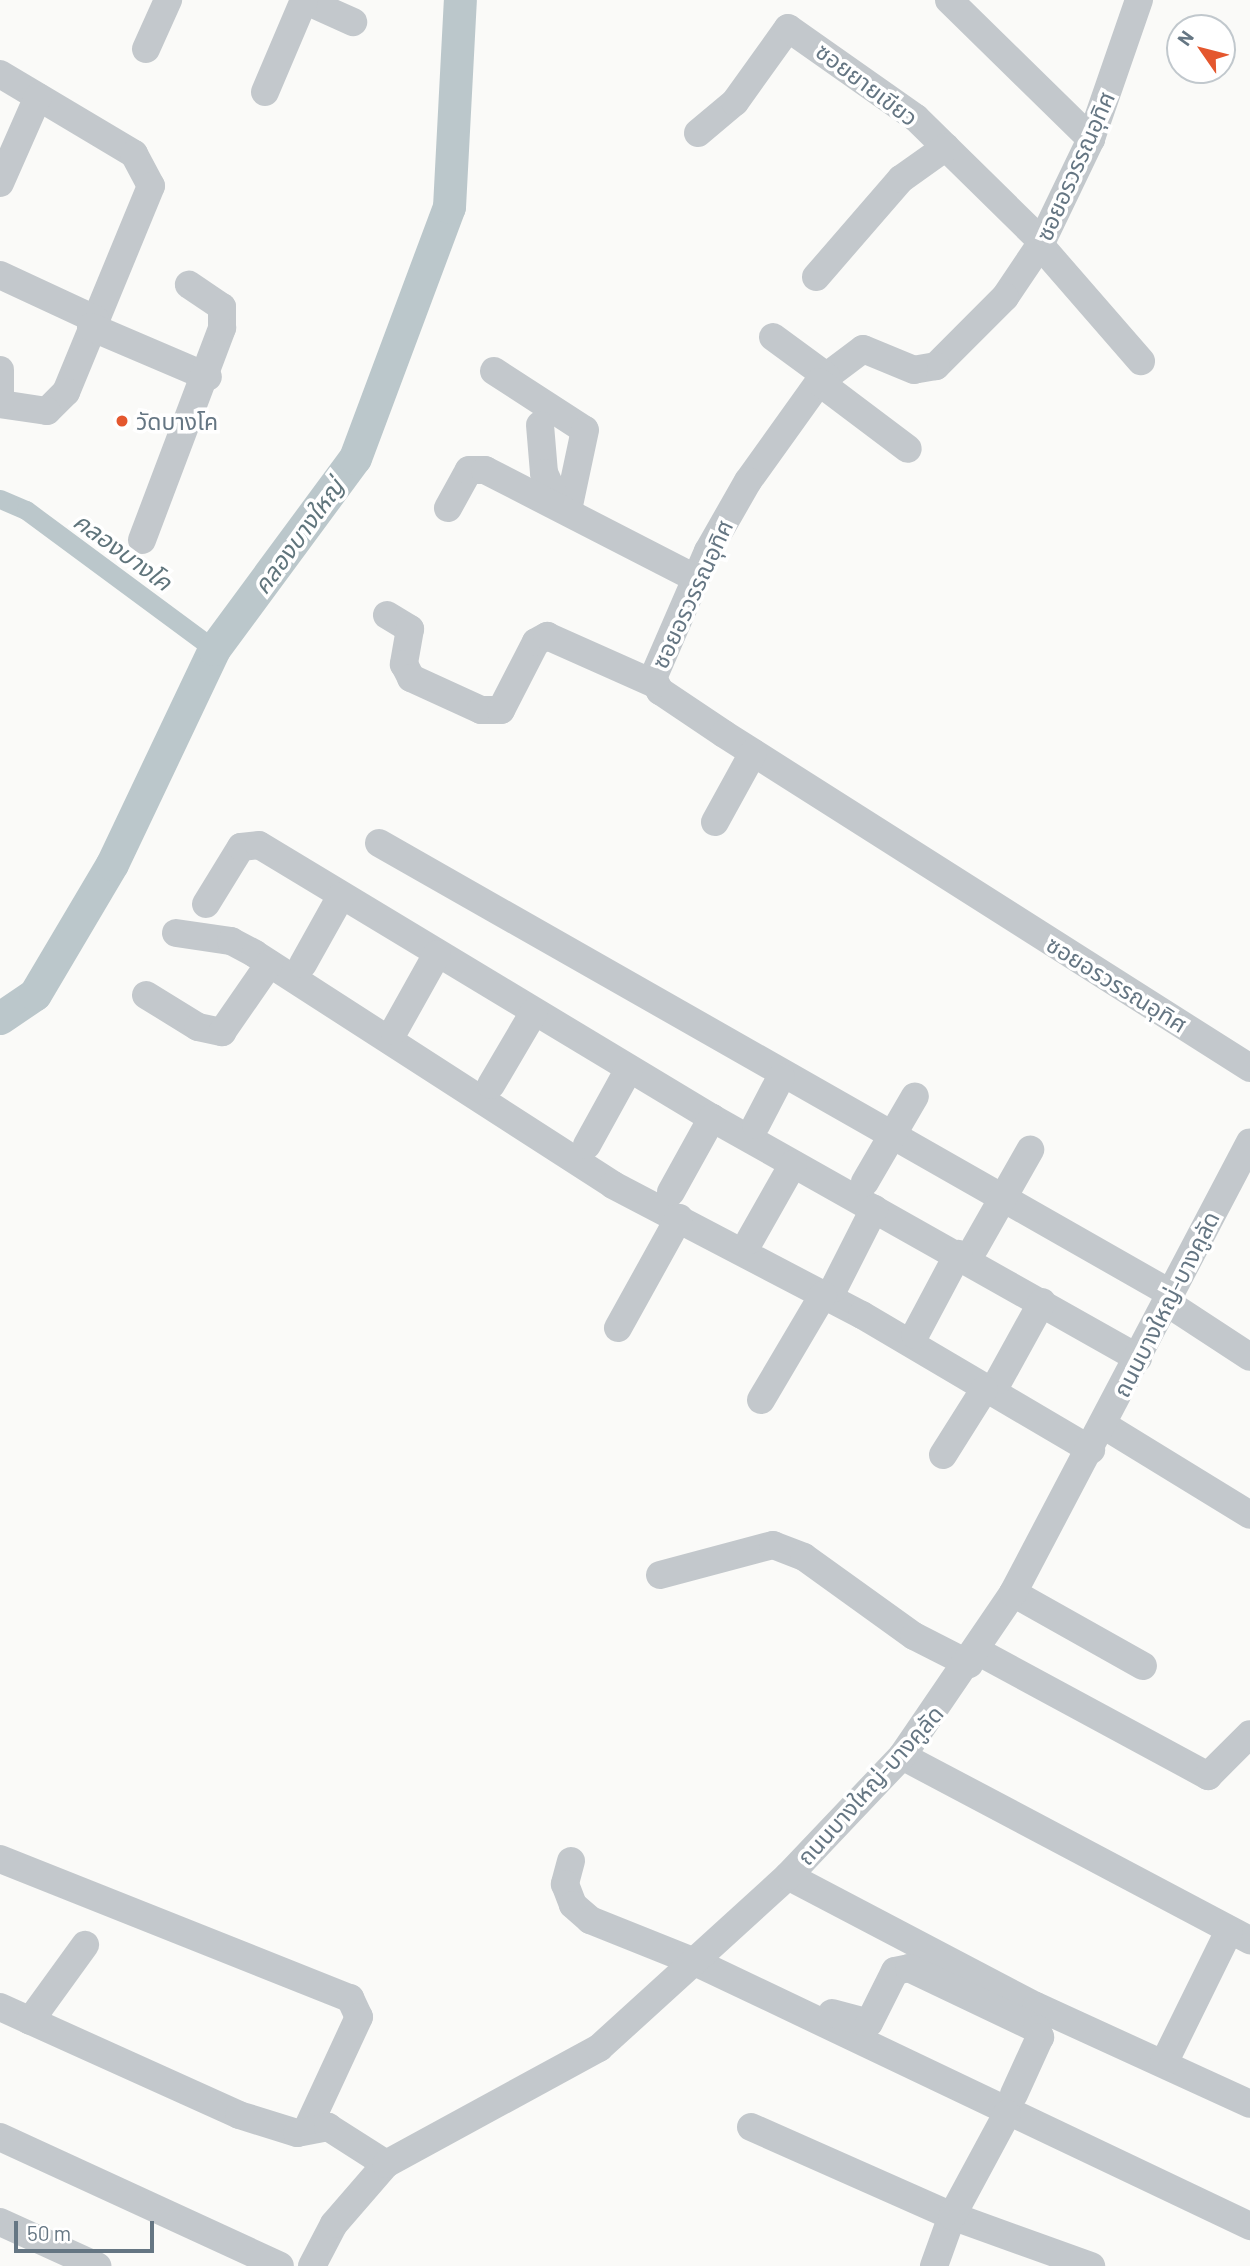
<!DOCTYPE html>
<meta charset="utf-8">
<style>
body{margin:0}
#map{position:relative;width:1250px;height:2266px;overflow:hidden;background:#fafaf8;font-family:Barlow,"Noto Sans Thai",sans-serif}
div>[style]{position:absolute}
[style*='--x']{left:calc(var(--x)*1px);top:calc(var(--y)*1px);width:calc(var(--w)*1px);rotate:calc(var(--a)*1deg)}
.canal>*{height:19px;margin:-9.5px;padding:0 9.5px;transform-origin:9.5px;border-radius:9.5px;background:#bbc7cb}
.river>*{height:33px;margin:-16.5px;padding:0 16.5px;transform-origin:16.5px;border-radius:16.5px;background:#bbc7cb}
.minor>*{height:28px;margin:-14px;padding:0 14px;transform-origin:14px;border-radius:14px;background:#c3c8cc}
.dots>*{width:19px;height:19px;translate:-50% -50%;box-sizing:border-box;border:4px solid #fff;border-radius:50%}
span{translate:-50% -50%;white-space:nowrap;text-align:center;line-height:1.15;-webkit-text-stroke:7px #fff;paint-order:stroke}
.street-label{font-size:23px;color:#657683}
.poi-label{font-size:23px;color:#657683}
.left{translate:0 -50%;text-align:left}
.water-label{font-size:24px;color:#60757c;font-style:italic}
.north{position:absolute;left:1166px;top:14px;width:70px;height:70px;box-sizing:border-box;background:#fff;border:2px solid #c1c8cd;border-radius:50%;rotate:305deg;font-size:19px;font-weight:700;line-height:28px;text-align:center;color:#657683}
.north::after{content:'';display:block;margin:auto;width:24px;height:32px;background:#e4572e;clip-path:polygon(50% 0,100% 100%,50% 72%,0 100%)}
.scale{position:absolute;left:14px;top:2221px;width:140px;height:32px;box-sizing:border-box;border:4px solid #657683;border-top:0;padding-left:9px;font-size:21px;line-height:24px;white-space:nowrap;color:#657683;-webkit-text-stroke:5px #fff;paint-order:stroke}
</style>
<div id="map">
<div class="canal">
<i style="--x:0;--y:499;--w:28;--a:23"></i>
<i style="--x:26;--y:510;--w:234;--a:36.5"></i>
</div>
<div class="river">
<i style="--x:0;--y:1018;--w:42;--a:-34.4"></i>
<i style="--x:35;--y:994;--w:151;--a:-59.4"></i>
<i style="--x:112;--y:864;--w:238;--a:-64.6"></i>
<i style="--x:214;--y:649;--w:237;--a:-53.6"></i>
<i style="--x:355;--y:458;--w:268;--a:-69.5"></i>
<i style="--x:449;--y:207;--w:207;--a:-87"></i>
</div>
<div class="minor">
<i style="--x:304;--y:0;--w:54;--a:24.2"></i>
<i style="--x:949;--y:0;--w:199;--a:44.4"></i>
<i style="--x:1139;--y:0;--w:147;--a:109.1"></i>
<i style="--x:1091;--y:139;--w:118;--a:115.7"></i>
<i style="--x:1040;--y:245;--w:63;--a:123.9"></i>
<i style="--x:1005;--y:297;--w:98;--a:135"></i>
<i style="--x:936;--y:366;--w:22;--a:170"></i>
<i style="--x:914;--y:370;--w:55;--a:-157.6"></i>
<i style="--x:863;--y:349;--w:55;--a:143.1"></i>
<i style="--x:819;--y:382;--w:122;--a:125.6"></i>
<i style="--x:748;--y:481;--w:81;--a:119.7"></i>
<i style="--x:708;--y:551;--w:138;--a:113.4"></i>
<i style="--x:653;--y:678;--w:15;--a:62"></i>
<i style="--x:660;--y:691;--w:77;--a:33.9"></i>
<i style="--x:724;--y:734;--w:623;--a:32.41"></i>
<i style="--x:146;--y:49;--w:54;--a:-65.8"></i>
<i style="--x:0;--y:74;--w:156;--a:30.8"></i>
<i style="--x:134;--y:154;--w:36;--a:62"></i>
<i style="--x:151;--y:186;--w:223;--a:112.4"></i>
<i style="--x:66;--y:392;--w:27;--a:135"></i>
<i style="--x:47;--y:411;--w:48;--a:-171.5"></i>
<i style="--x:265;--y:92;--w:100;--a:-67"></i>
<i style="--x:698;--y:133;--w:48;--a:-40"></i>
<i style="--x:735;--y:102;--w:91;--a:-54.4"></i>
<i style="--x:788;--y:28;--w:156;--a:35.1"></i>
<i style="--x:916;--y:118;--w:177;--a:44.5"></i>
<i style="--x:0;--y:183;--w:94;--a:-66.2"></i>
<i style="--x:1040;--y:245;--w:154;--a:49"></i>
<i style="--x:0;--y:275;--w:105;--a:24.9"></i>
<i style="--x:816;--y:277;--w:130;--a:-49.1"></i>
<i style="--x:901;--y:179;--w:55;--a:-35.4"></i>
<i style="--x:91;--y:327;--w:127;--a:23.1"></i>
<i style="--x:773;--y:337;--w:66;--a:36.3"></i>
<i style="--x:0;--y:370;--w:34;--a:90"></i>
<i style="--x:494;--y:371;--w:108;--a:33"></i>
<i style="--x:585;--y:430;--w:82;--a:102"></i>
<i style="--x:819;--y:382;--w:111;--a:37"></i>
<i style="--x:540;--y:425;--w:48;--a:85.2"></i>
<i style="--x:544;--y:473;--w:35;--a:65"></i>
<i style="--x:448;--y:508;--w:43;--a:-61.1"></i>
<i style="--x:469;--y:470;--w:16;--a:0"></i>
<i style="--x:485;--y:470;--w:236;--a:27.2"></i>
<i style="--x:142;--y:540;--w:227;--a:-69.3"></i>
<i style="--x:222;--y:328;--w:21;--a:-90"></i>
<i style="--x:222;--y:307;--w:40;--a:-146"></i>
<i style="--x:387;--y:615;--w:27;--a:31"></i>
<i style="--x:410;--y:629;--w:36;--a:100"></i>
<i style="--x:404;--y:664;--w:16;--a:63"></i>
<i style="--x:411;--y:678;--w:77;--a:24.6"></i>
<i style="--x:481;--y:710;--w:20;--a:0"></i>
<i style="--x:501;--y:710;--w:76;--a:-62.8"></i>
<i style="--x:536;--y:642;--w:13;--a:-29"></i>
<i style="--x:547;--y:636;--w:118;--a:24"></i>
<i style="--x:715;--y:822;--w:79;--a:-61.2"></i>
<i style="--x:379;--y:843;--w:910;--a:29.64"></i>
<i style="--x:206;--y:904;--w:67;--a:-58.4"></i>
<i style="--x:241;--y:847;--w:18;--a:-6"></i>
<i style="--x:259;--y:845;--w:529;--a:31.08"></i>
<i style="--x:712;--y:1118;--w:489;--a:29.4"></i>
<i style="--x:176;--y:933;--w:56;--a:8.3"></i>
<i style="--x:231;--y:941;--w:27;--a:28"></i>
<i style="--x:255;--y:954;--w:426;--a:32.8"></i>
<i style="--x:613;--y:1185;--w:281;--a:27.6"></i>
<i style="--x:862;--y:1315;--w:266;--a:30.5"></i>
<i style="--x:303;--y:964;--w:78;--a:-60.8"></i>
<i style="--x:146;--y:995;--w:61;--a:31.6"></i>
<i style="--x:198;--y:1027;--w:25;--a:12"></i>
<i style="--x:222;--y:1032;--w:83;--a:-55.3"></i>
<i style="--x:394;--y:1031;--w:88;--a:-60.8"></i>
<i style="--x:491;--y:1085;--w:85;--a:-59.5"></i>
<i style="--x:756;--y:1125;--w:54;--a:-62.5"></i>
<i style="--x:587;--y:1145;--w:87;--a:-61.1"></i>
<i style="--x:865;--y:1182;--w:99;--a:-59.8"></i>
<i style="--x:671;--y:1192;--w:85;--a:-61"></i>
<i style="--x:750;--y:1240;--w:87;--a:-60.5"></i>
<i style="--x:975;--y:1247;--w:112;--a:-60.4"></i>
<i style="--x:834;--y:1288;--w:89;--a:-63.1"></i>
<i style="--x:1166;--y:1302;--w:100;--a:33.2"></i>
<i style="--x:618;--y:1328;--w:126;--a:-61"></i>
<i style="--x:915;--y:1335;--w:92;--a:-62"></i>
<i style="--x:999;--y:1380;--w:89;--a:-61.1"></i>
<i style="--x:761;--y:1400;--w:122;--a:-59.4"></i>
<i style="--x:1105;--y:1426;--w:170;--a:31.5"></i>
<i style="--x:943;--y:1455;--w:77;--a:-57.8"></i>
<i style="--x:660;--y:1575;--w:117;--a:-14.9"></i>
<i style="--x:773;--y:1545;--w:33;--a:21"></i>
<i style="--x:804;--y:1557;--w:135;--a:35.7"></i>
<i style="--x:914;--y:1636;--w:62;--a:27"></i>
<i style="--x:1013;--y:1593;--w:149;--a:29.3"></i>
<i style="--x:977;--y:1651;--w:263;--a:28.4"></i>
<i style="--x:1208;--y:1776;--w:59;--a:-45"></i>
<i style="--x:902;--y:1756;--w:394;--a:27.9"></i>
<i style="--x:0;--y:1859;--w:377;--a:21.7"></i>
<i style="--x:350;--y:1998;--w:21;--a:65"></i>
<i style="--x:359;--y:2017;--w:123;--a:114.9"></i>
<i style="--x:571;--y:1861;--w:24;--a:105"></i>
<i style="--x:565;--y:1884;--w:22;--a:69"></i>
<i style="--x:573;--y:1905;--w:23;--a:41"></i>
<i style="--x:590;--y:1920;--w:113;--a:21.8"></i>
<i style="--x:695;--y:1962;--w:615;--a:25.44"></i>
<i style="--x:788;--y:1876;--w:280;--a:27.7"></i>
<i style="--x:1036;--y:2006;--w:235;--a:24.6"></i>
<i style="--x:0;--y:2007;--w:262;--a:24.3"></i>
<i style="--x:239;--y:2115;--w:61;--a:17.2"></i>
<i style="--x:297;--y:2133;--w:32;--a:-11"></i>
<i style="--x:328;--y:2127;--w:69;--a:32.5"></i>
<i style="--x:832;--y:2013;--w:38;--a:15"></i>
<i style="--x:869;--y:2023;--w:58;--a:-63.4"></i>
<i style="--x:895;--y:1971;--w:14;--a:-12"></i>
<i style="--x:909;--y:1968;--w:142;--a:25.5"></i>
<i style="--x:1037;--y:2029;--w:9;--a:69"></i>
<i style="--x:1040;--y:2037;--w:63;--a:114.5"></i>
<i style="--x:30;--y:2021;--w:94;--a:-54.1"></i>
<i style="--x:1164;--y:2063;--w:147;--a:-63.8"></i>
<i style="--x:751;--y:2127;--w:220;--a:23.9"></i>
<i style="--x:952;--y:2216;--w:148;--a:19.8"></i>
<i style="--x:0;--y:2137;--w:308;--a:24.7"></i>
<i style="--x:0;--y:2222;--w:107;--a:24.4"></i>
<i style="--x:312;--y:2266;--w:47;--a:-62.4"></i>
<i style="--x:334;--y:2224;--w:79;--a:-49.1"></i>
<i style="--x:386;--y:2164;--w:243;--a:-28.6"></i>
<i style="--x:599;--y:2048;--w:256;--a:-42.3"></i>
<i style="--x:788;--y:1876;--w:166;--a:-46.5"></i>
<i style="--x:902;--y:1756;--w:197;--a:-55.7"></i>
<i style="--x:1013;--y:1593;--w:509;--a:-62.28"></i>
<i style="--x:934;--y:2266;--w:53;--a:-70.2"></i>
<i style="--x:952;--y:2216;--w:116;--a:-61.7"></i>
</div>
<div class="dots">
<i style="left:122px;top:421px;background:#e4572e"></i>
</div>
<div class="street-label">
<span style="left:867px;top:84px;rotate:37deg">ซอยยายเขียว</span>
<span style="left:1075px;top:166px;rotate:-66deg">ซอยอรวรรณอุทิศ</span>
<span style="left:692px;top:594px;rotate:-65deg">ซอยอรวรรณอุทิศ</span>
<span style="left:1117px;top:984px;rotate:32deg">ซอยอรวรรณอุทิศ</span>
<span style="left:1166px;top:1304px;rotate:-63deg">ถนนบางใหญ่-บางคูลัด</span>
<span style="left:870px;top:1785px;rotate:-48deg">ถนนบางใหญ่-บางคูลัด</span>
</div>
<div class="poi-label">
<span class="left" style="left:136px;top:421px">วัดบางโค</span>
</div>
<div class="water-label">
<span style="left:298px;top:536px;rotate:-54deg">คลองบางใหญ่</span>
<span style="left:123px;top:551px;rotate:36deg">คลองบางโค</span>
</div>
<div class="north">N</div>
<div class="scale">50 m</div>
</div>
